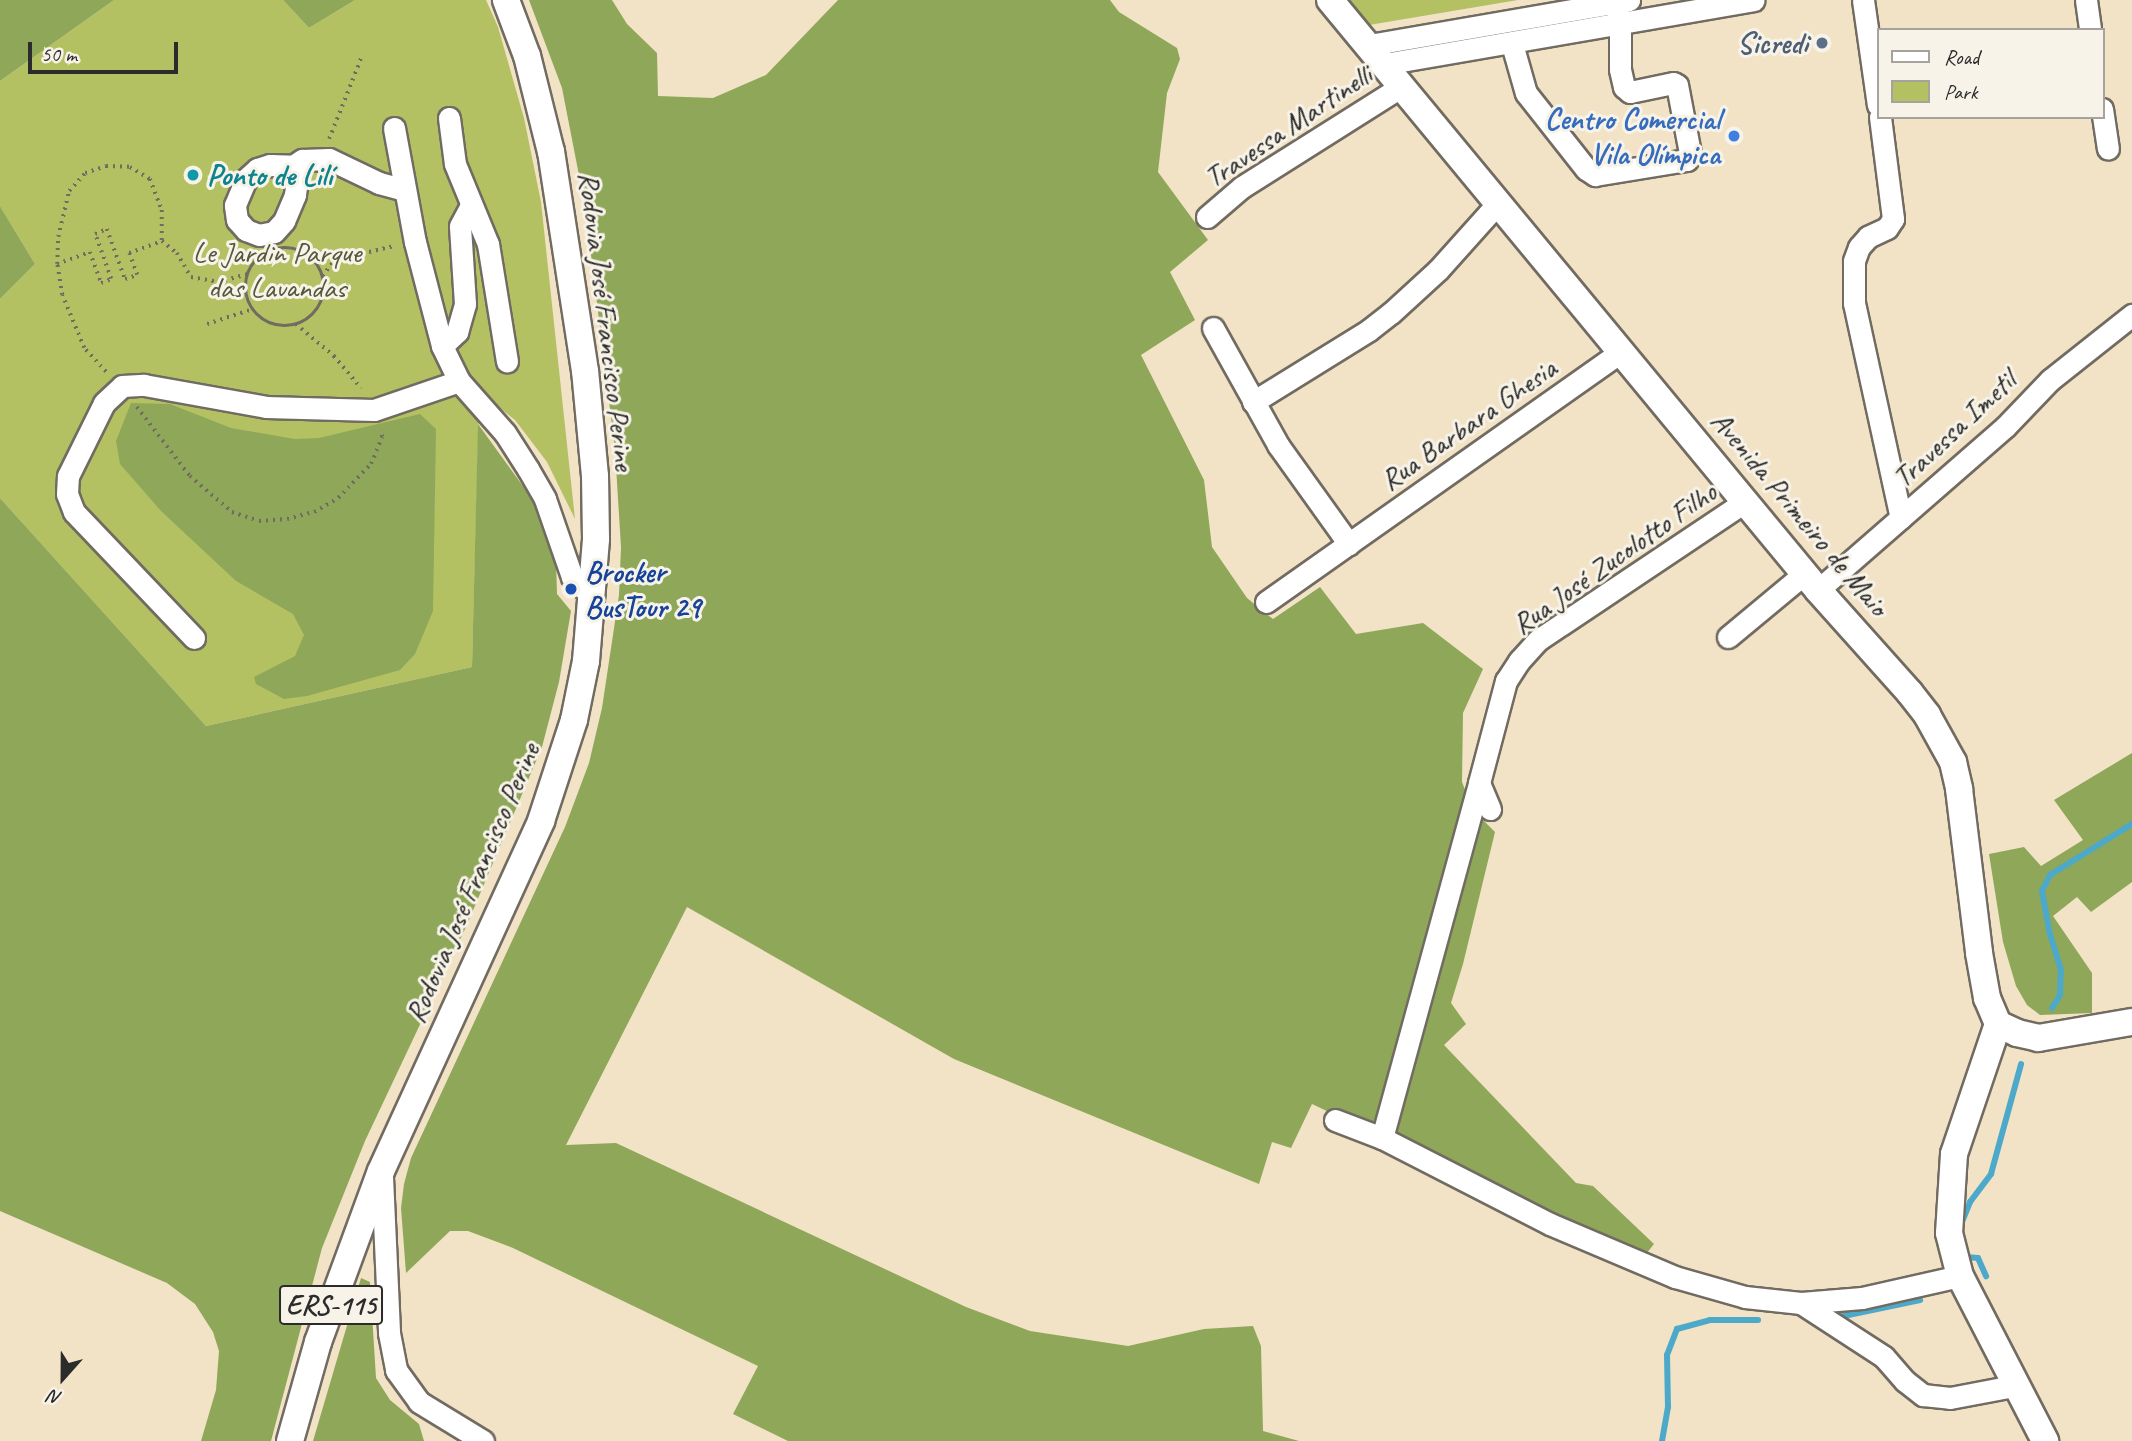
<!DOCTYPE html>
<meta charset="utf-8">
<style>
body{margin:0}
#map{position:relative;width:2132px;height:1441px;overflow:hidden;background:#f2e2c6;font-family:Caveat,sans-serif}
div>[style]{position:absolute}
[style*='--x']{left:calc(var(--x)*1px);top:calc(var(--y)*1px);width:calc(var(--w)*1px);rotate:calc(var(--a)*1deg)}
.green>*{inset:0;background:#b4c162}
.forest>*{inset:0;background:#8fa758}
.stream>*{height:6px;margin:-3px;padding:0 3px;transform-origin:3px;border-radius:3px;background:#4ca9ca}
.path>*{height:3.5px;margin-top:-1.75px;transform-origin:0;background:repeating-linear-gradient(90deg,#716b61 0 2px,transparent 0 7px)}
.path>.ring{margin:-1.75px;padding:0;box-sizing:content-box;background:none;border:3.5px solid #716b61;border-radius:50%}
.roads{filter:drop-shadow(2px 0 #716b61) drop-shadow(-2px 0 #716b61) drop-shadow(0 2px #716b61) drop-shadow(0 -2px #716b61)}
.minor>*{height:21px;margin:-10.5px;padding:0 10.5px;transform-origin:10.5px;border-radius:10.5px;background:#fff}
.major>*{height:26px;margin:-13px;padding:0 13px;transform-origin:13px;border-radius:13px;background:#fff}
.dots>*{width:19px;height:19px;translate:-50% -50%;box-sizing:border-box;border:4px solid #f7f3e8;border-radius:50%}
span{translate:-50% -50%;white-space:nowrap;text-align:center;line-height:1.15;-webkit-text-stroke:6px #f7f3e8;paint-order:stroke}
.shield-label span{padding:2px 5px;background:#f7f3e8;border:2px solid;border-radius:5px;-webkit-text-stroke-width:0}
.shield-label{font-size:28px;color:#2b2b2b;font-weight:700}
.service-label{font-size:30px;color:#4e5e75;font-weight:700}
.right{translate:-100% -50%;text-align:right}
.shop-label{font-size:30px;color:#366cbe;font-weight:700}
.street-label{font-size:30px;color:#2b2b2b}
.culture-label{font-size:30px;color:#0d838f;font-weight:700}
.left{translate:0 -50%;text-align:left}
.park-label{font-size:30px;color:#54583c}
.transit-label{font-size:30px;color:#164399;font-weight:700}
.legend{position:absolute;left:1877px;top:28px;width:228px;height:91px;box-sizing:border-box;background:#f7f3e8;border:2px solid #a5a39c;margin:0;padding:9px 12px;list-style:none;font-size:21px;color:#2b2b2b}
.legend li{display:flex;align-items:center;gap:14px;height:35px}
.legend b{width:35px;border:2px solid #a5a39c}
.north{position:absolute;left:28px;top:1343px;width:70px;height:70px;-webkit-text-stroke:5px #f7f3e8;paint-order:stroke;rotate:201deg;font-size:19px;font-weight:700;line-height:28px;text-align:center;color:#2b2b2b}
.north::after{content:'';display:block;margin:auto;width:24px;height:32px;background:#2b2b2b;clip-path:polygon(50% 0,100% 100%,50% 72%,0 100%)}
.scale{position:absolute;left:28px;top:42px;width:150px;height:32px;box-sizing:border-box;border:4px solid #2b2b2b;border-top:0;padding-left:9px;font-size:21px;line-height:24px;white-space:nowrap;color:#2b2b2b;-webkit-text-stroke:5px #f7f3e8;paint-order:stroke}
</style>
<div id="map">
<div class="green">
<i style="clip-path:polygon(114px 0,283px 0,309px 28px,355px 0,486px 0,498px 27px,524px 118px,541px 202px,575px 519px,547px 462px,515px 420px,490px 400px,479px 405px,472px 667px,206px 726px,0 498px,0 299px,35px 264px,0 206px,0 81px)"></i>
<i style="clip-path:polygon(1348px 0,1518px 0,1369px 25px)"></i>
</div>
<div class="forest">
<i style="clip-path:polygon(0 0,114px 0,0 81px)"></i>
<i style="clip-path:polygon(283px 0,355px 0,309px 28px)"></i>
<i style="clip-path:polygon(529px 0,612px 0,627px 24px,657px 53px,658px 96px,713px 98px,766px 75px,838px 0,1110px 0,1119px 12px,1177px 48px,1180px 59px,1167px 93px,1158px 172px,1208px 240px,1170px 272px,1195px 320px,1141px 355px,1204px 480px,1212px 547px,1247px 598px,1273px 619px,1320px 587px,1356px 634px,1423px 623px,1483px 669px,1463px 713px,1462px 782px,1473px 810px,1495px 832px,1463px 964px,1451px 1003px,1466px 1024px,1444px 1045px,1576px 1183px,1593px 1186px,1654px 1244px,1646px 1254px,1572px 1226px,1312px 1104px,1291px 1148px,1272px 1142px,1259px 1184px,954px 1059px,687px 907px,566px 1145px,616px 1143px,966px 1307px,1030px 1331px,1128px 1346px,1204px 1329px,1253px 1326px,1261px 1346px,1263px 1431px,1299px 1441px,788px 1441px,733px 1414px,758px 1366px,513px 1248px,468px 1231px,450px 1231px,406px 1273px,401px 1208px,404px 1184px,411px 1158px,565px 827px,589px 763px,602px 708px,619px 595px,621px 547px,615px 450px,585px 206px,562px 88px)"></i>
<i style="clip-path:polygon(0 206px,35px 264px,0 299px)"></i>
<i style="clip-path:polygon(131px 403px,170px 404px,231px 428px,295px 439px,319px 438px,420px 414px,436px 429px,433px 611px,415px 654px,400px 670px,307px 696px,284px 699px,256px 684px,254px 677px,295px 656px,304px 635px,293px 614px,236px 581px,161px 511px,120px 464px,116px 441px)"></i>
<i style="clip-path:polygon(478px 424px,536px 504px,556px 562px,557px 594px,571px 611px,559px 682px,542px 747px,466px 927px,365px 1141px,322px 1248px,271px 1441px,201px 1441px,216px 1390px,219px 1351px,213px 1332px,195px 1304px,167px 1283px,0 1211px,0 498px,206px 726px,472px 667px)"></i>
<i style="clip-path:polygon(2132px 753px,2132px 882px,2091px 912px,2077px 897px,2053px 916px,2092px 973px,2092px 1013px,2040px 1015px,2027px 1005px,2016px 986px,2003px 942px,1989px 854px,2024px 847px,2041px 866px,2083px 840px,2054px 800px)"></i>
<i style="clip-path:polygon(361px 1278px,370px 1282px,376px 1378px,390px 1400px,419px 1424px,424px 1441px,313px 1441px)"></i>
</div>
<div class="stream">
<i style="--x:2052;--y:1008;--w:15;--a:-58"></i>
<i style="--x:2060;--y:995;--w:25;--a:-88"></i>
<i style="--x:2061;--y:970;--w:37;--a:-107"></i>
<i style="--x:2050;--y:935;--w:45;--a:-100.3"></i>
<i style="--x:2042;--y:891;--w:18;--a:-63"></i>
<i style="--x:2050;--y:875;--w:97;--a:-31.9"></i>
<i style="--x:1960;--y:1227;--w:27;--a:-68"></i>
<i style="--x:1970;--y:1202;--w:35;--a:-53"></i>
<i style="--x:1991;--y:1174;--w:114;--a:-74.7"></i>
<i style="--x:1963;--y:1253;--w:5;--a:53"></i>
<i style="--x:1966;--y:1257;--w:12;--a:5"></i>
<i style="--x:1978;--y:1258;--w:20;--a:66"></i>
<i style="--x:1834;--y:1318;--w:88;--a:-11.8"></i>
<i style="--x:1662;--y:1441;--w:35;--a:-80"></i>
<i style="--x:1668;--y:1407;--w:52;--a:-91.1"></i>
<i style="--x:1667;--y:1355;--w:28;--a:-69"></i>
<i style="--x:1677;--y:1329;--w:34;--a:-15"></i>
<i style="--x:1710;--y:1320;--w:48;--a:0"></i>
</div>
<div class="path">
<i style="--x:329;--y:139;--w:87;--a:-68.4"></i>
<i class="ring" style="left:246px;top:248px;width:74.5px;height:74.5px"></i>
<i style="--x:57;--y:264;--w:35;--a:-20"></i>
<i style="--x:90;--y:252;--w:33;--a:70"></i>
<i style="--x:101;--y:283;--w:11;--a:-22"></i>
<i style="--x:111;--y:279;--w:48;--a:-109.6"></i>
<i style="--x:95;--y:234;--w:13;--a:-23"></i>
<i style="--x:107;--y:229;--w:53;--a:70.2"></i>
<i style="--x:125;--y:279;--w:13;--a:-18"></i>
<i style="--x:137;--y:275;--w:23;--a:-110"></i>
<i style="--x:129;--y:253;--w:35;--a:-20"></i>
<i style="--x:322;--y:276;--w:21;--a:-51"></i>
<i style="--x:335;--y:260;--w:61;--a:-13.3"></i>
<i style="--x:207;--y:324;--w:48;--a:-18.1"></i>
<i style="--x:296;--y:324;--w:50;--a:40.1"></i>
<i style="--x:334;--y:356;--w:42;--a:49.8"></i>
<i style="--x:106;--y:372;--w:33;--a:-133"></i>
<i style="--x:84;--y:348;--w:57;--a:-112.5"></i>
<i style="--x:62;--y:295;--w:31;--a:-99"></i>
<i style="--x:57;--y:264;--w:27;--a:-88"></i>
<i style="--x:58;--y:237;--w:47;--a:-76.6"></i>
<i style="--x:69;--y:191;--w:24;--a:-48"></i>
<i style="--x:85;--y:173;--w:22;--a:-18"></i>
<i style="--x:106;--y:166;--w:24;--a:2"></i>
<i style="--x:130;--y:167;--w:23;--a:31"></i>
<i style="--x:150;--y:179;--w:33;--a:69"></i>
<i style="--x:162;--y:210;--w:31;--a:90"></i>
<i style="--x:162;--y:241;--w:19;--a:39"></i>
<i style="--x:177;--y:253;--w:28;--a:60"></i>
<i style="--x:191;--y:277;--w:27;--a:10"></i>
<i style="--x:218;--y:282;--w:31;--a:-15"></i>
<i style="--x:137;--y:407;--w:87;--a:52.5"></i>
<i style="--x:190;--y:476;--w:55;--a:40.6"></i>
<i style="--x:232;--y:512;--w:28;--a:18"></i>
<i style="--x:259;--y:521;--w:28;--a:-4"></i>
<i style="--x:287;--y:519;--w:28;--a:-15"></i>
<i style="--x:314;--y:512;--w:28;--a:-30"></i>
<i style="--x:338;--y:498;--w:47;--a:-45.9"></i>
<i style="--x:371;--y:464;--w:29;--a:-68"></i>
<i style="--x:382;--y:437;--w:7;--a:-106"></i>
</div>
<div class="roads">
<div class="minor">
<i style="--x:1863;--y:0;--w:106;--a:81.9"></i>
<i style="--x:2086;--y:0;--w:30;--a:82"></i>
<i style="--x:1512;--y:44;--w:51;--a:74.1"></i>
<i style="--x:1526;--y:93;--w:97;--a:51.7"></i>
<i style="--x:1586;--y:169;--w:11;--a:34"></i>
<i style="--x:1595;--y:175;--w:93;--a:-9.3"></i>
<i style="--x:1687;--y:160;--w:8;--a:-67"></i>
<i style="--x:1690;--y:153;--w:69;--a:-100.8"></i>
<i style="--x:1677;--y:85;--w:4;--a:-153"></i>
<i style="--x:1673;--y:83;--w:44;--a:168.2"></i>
<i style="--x:1630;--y:92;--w:8;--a:-140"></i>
<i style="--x:1624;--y:87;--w:18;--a:-103"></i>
<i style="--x:1620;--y:69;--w:45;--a:-90"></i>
<i style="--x:1620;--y:24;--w:21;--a:-101"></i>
<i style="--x:1369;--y:45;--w:264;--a:-9.8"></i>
<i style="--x:1384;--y:64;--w:375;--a:-9.8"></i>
<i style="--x:2102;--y:109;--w:40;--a:81.5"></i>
<i style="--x:1880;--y:117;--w:103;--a:82.7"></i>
<i style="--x:1893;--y:219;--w:11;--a:124"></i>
<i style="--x:1887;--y:228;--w:21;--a:155"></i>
<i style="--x:1868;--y:237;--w:13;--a:132"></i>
<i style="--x:1859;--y:247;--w:15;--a:110"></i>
<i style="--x:1854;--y:261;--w:42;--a:90"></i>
<i style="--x:1854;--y:303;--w:220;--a:77.7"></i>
<i style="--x:449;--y:118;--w:46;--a:82.6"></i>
<i style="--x:455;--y:164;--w:87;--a:67.6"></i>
<i style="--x:488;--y:244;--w:119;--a:80.8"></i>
<i style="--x:394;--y:128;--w:116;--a:79.6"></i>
<i style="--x:415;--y:242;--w:107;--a:75.4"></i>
<i style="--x:442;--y:346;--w:39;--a:64"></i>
<i style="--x:459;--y:381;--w:69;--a:48.5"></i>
<i style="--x:505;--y:433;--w:43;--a:57.4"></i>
<i style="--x:528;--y:469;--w:34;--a:60"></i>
<i style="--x:545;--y:499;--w:83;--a:70.9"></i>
<i style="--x:572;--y:577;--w:29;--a:44"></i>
<i style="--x:293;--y:166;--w:15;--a:74"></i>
<i style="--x:297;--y:180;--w:15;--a:98"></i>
<i style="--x:295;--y:195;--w:28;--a:113"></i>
<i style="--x:284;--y:221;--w:15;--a:132"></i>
<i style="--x:274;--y:232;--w:15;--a:169"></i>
<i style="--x:259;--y:235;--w:14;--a:-159"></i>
<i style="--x:246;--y:230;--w:13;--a:-132"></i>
<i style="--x:237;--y:220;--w:15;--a:-98"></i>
<i style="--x:235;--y:205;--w:28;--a:-67"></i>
<i style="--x:246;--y:179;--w:15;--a:-42"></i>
<i style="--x:257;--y:169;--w:14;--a:-17"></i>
<i style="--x:270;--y:165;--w:23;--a:2"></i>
<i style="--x:293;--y:166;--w:11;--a:-34"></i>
<i style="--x:302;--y:160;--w:27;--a:-2"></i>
<i style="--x:329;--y:159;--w:55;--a:25.6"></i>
<i style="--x:379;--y:183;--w:27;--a:15"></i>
<i style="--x:1207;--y:217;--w:46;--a:-40.6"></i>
<i style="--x:1242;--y:187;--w:189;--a:-32.3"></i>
<i style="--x:1213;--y:328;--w:134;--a:60.9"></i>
<i style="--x:1278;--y:445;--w:122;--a:54.4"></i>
<i style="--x:442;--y:346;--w:21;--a:-43"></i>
<i style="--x:457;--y:332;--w:29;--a:-74"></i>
<i style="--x:465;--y:304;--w:78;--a:-93.7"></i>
<i style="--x:460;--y:226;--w:24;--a:-62"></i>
<i style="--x:1253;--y:402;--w:137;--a:-31.8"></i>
<i style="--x:1369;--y:330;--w:28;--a:-38"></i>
<i style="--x:1391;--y:313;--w:64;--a:-42.5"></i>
<i style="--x:1438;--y:270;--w:89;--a:-48.2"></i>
<i style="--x:1818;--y:590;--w:248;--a:-41.1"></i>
<i style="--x:2005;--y:427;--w:65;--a:-46.2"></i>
<i style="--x:2050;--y:380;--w:105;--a:-38.4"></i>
<i style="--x:1266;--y:602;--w:434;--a:-35.2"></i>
<i style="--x:1728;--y:637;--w:100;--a:-39.7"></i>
<i style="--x:194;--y:638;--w:174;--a:-133.6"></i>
<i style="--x:74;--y:512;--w:19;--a:-111"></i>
<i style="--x:67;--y:494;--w:18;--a:-87"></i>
<i style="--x:68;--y:476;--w:81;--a:-63.7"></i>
<i style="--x:104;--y:403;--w:25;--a:-43"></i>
<i style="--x:122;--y:386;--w:22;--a:-3"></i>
<i style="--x:144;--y:385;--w:124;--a:10.2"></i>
<i style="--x:266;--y:407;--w:108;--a:1.6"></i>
<i style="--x:374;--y:410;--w:90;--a:-18.8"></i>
<i style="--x:1490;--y:809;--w:28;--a:-113"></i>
<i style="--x:1479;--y:783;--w:106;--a:-75.2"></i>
<i style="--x:1506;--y:681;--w:24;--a:-57"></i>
<i style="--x:1519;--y:661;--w:28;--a:-48"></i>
<i style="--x:1538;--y:640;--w:250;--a:-33.8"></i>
<i style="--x:1335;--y:1120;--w:50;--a:21"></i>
<i style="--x:1382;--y:1138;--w:189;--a:27.1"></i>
<i style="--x:1550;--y:1224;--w:136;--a:23"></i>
<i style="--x:1675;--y:1277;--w:73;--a:15.9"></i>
<i style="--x:1745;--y:1297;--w:56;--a:6.1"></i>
<i style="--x:1801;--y:1303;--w:61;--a:-4.7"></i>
<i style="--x:1862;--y:1298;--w:100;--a:-12.7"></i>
<i style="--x:1382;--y:1138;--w:368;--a:-74.7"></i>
<i style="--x:382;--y:1177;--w:156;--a:87.4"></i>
<i style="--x:389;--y:1333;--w:38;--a:79"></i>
<i style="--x:396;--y:1370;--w:39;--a:54"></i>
<i style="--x:419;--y:1402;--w:75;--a:31.4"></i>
<i style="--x:1801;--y:1303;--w:99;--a:33"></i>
<i style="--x:1884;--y:1357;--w:32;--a:49"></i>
<i style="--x:1905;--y:1381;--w:23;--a:38"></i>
<i style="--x:1923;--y:1395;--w:27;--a:6"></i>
<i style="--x:1950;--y:1398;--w:69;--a:-10.8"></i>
</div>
<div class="major">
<i style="--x:1330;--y:0;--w:766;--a:50.41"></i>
<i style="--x:1818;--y:590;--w:138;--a:48.2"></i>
<i style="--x:1910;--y:693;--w:28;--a:52"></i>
<i style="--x:1927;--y:715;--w:54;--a:61"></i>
<i style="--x:1953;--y:762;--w:28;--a:77"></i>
<i style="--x:1959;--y:789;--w:165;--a:83"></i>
<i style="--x:1979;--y:953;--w:46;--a:79.9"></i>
<i style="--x:1987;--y:998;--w:28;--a:67"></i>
<i style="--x:1998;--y:1024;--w:21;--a:25"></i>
<i style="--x:2017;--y:1033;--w:22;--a:13"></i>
<i style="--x:2038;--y:1038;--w:95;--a:-9.7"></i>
<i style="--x:1998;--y:1024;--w:137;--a:108.7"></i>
<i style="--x:1954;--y:1154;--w:79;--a:93.6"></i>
<i style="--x:1949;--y:1233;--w:44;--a:75.7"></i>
<i style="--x:1960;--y:1276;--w:186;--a:62.7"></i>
<i style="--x:290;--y:1441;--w:103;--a:-74.2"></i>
<i style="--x:318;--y:1342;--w:182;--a:-69.8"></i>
<i style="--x:381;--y:1171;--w:385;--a:-65.4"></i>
<i style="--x:541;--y:821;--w:106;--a:-71.9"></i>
<i style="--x:574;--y:720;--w:60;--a:-78.5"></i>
<i style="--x:586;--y:661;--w:122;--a:-85.3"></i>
<i style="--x:596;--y:539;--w:63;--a:-90.9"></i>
<i style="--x:595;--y:476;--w:105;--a:-95.4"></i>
<i style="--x:585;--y:371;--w:222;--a:-98.8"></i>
<i style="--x:551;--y:152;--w:99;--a:-104"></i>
<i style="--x:527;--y:56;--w:60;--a:-110.6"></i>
</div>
</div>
<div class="dots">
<i style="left:1822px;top:43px;background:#5c6f8a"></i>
<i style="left:1734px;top:136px;background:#3f7fe0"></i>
<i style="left:193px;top:175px;background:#0f9aa8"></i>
<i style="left:571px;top:589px;background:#1a4fb4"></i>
</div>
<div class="shield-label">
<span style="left:331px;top:1305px">ERS-115</span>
</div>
<div class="service-label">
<span class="right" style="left:1808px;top:43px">Sicredi</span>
</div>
<div class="shop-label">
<span class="right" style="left:1720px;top:136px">Centro Comercial<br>Vila Olímpica</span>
</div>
<div class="street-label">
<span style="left:1288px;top:126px;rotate:-34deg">Travessa Martinelli</span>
<span style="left:607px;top:321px;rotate:83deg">Rodovia José Francisco Perine</span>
<span style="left:1468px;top:424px;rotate:-35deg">Rua Barbara Ghesia</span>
<span style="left:1954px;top:429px;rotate:-43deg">Travessa Imetil</span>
<span style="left:1800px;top:513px;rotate:50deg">Avenida Primeiro de Maio</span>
<span style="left:1614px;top:558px;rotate:-35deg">Rua José Zucolotto Filho</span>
<span style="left:472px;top:883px;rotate:-67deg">Rodovia José Francisco Perine</span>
</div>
<div class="culture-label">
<span class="left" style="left:207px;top:175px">Ponto de Lilí</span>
</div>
<div class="park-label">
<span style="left:277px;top:269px">Le Jardin Parque<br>das Lavandas</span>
</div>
<div class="transit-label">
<span class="left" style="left:585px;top:589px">Brocker<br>BusTour 29</span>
</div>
<ul class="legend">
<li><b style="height:9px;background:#fff"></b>Road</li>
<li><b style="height:19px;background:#b4c162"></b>Park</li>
</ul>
<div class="north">N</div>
<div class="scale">50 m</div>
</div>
